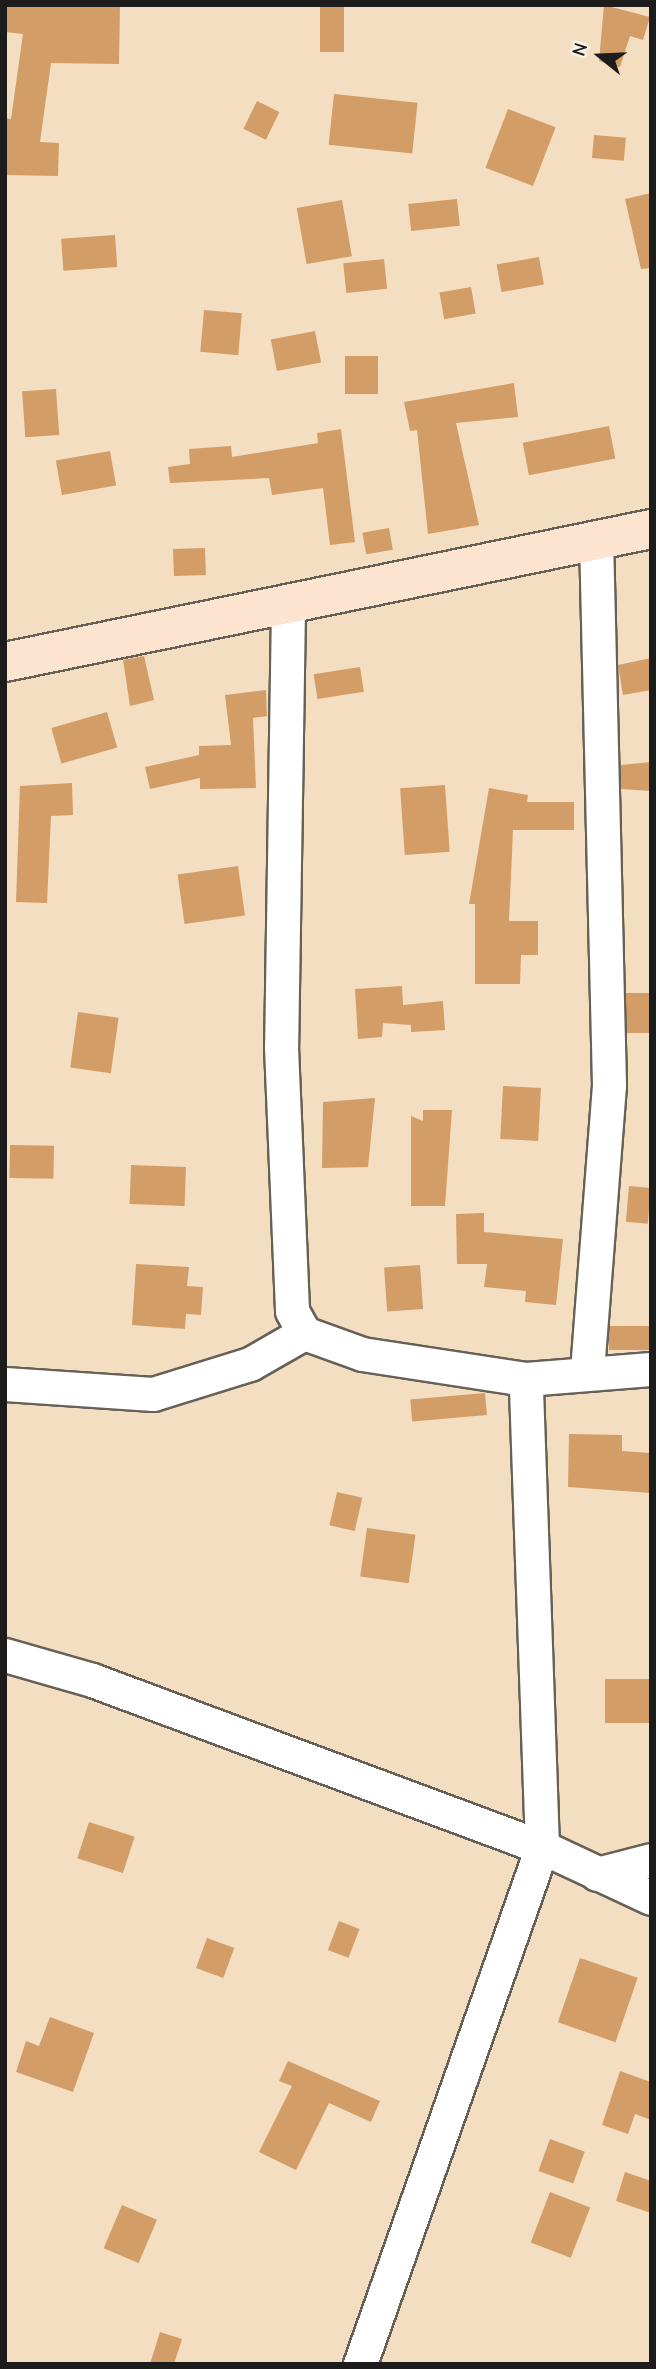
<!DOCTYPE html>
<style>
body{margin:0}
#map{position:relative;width:656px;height:2369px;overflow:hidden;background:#f3dec1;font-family:"Comic Neue",sans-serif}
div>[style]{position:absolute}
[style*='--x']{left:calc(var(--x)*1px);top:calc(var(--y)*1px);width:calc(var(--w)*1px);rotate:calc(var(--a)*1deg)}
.building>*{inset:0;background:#d39d67;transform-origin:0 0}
.roads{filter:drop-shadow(2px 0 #676056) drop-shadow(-2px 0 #676056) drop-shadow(0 2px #676056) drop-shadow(0 -2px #676056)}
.street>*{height:33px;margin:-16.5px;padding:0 16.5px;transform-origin:16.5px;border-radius:16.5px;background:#fff}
.secondary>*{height:38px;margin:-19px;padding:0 19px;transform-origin:19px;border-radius:19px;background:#fde4d0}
span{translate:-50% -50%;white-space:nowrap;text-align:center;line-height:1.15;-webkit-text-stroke:6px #f7f3e8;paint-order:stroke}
.frame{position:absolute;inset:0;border:7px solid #1c1c1c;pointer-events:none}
.north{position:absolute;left:565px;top:21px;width:70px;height:70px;-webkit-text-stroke:5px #f7f3e8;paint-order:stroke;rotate:288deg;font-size:19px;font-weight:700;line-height:28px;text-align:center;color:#1c1c1c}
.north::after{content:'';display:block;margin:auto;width:24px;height:32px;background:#1c1c1c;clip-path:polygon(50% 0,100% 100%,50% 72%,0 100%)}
</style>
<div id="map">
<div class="building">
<i style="clip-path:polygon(5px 5px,120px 5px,119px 64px,51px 63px,40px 142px,59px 143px,58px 176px,5px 175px,5px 118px,11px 119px,23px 34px,5px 32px)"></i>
<i style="left:320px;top:5px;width:24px;height:47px"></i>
<i style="clip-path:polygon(604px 5px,650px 17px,643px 40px,630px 36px,620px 67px,599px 61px)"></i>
<i style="left:334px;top:94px;width:84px;height:51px;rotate:6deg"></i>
<i style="left:257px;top:101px;width:25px;height:31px;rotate:26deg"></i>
<i style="left:508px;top:109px;width:51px;height:63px;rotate:21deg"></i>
<i style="left:594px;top:135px;width:32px;height:23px;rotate:5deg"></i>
<i style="clip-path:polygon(651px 193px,651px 268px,641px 269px,625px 199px)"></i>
<i style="left:457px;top:199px;width:27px;height:49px;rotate:84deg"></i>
<i style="left:342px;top:200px;width:57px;height:46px;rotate:80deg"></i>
<i style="left:115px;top:235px;width:32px;height:54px;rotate:86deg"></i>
<i style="left:539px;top:257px;width:28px;height:43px;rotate:80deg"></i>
<i style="left:384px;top:259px;width:30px;height:41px;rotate:84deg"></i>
<i style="left:471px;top:287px;width:27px;height:32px;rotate:80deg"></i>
<i style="left:204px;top:310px;width:38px;height:42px;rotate:5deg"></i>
<i style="left:315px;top:331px;width:32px;height:45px;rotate:79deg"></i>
<i style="left:345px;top:356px;width:33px;height:38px"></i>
<i style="clip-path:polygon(514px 383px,518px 417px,456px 423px,479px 525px,428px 534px,417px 430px,410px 431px,404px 402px)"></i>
<i style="left:56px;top:389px;width:46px;height:34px;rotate:86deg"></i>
<i style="left:609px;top:426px;width:33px;height:88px;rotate:79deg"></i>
<i style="clip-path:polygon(341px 429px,355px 542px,330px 545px,323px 488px,272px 495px,269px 478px,170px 483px,168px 467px,190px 464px,189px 449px,231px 446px,232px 457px,318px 443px,317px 433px)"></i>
<i style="left:110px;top:451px;width:35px;height:55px;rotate:80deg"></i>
<i style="left:389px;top:528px;width:22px;height:27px;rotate:80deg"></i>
<i style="left:205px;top:548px;width:27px;height:32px;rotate:88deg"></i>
<i style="clip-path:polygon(144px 656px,154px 700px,130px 706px,123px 660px)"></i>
<i style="clip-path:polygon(651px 658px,651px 690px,623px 695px,618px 665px)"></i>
<i style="left:360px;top:667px;width:25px;height:47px;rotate:81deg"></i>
<i style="clip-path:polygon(266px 690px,267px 716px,253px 718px,256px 788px,200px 789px,200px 778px,150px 789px,145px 767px,199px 755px,199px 746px,231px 745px,225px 695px)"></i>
<i style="left:107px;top:712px;width:37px;height:58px;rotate:74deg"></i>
<i style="clip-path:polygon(651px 762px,651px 791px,621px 789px,621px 765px)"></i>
<i style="clip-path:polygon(72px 783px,73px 815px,51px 816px,47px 903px,16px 902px,20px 786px)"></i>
<i style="left:445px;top:785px;width:67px;height:45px;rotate:86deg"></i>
<i style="clip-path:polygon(489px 788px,528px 795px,527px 802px,574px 802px,574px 830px,513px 830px,509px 921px,538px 921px,538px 955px,521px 955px,520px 984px,475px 984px,475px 904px,469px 904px)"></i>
<i style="left:238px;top:866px;width:50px;height:61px;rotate:82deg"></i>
<i style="clip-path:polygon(402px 986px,403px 1005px,443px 1001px,445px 1030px,411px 1032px,411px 1025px,383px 1023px,382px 1037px,358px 1039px,355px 989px)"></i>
<i style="left:626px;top:993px;width:25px;height:40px"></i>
<i style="left:78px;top:1012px;width:41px;height:56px;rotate:8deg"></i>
<i style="left:503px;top:1086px;width:38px;height:53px;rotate:3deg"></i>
<i style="clip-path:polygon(375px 1098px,368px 1167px,322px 1168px,323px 1102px)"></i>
<i style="clip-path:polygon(423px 1110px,452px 1110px,445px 1206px,411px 1206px,411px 1116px,423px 1121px)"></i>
<i style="left:10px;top:1145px;width:44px;height:33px;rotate:1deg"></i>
<i style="left:131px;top:1165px;width:55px;height:39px;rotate:2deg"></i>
<i style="left:629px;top:1186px;width:22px;height:36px;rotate:5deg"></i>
<i style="clip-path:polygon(484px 1213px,484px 1232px,563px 1239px,556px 1305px,525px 1302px,526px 1291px,484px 1287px,487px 1264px,457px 1264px,456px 1214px)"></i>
<i style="clip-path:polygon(136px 1264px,189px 1267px,187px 1286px,203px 1287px,201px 1315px,186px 1314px,185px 1329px,132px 1325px)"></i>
<i style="left:420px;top:1265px;width:44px;height:36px;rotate:86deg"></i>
<i style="left:651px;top:1326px;width:24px;height:42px;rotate:90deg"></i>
<i style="left:485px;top:1393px;width:22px;height:75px;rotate:85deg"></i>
<i style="clip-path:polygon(569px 1434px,622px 1435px,622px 1451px,651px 1453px,651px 1493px,568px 1487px)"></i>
<i style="left:337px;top:1492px;width:26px;height:34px;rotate:13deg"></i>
<i style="left:367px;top:1528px;width:49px;height:49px;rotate:8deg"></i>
<i style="left:651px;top:1679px;width:44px;height:46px;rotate:90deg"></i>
<i style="left:89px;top:1822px;width:48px;height:38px;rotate:18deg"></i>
<i style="left:339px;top:1921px;width:22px;height:31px;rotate:21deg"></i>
<i style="left:207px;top:1938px;width:29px;height:32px;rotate:20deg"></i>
<i style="left:580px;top:1958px;width:61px;height:68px;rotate:19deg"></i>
<i style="clip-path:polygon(50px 2017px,94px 2033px,73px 2092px,16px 2072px,26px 2041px,39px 2046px)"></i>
<i style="clip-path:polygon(288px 2061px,380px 2101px,371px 2122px,329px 2103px,296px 2170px,259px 2152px,292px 2086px,279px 2081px)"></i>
<i style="clip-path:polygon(620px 2071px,651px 2082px,651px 2120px,635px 2114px,628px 2134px,602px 2125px)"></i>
<i style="left:550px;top:2139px;width:37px;height:34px;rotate:20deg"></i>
<i style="clip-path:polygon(625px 2172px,651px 2181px,651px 2213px,616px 2201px)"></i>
<i style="left:550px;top:2192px;width:43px;height:54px;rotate:21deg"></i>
<i style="left:122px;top:2205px;width:38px;height:47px;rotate:23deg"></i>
<i style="clip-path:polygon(160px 2332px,182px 2339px,174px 2364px,150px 2364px)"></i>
</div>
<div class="roads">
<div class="street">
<i style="--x:288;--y:608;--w:439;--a:90.9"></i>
<i style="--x:281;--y:1047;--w:264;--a:87.6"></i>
<i style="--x:292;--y:1311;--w:25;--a:61"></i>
<i style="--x:304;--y:1333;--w:62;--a:19.9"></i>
<i style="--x:362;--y:1354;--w:166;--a:8.7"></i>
<i style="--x:526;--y:1379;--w:125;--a:-4.6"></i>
<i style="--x:587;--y:1371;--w:287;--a:-85.6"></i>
<i style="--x:609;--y:1085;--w:547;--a:-91.36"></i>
<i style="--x:5;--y:1384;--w:148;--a:3.9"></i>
<i style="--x:153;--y:1394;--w:102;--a:-17.2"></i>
<i style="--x:250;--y:1364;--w:62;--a:-29.9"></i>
<i style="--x:5;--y:1655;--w:91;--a:16"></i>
<i style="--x:92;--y:1680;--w:480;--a:20.4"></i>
<i style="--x:542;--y:1847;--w:120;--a:25.1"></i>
<i style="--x:597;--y:1874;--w:56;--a:-14.5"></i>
<i style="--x:360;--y:2364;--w:548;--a:-70.61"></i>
<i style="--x:542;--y:1847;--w:468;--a:-92"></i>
</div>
<div class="secondary">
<i style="--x:5;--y:662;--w:660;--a:-11.63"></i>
</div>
</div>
<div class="frame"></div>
<div class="north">N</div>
</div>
